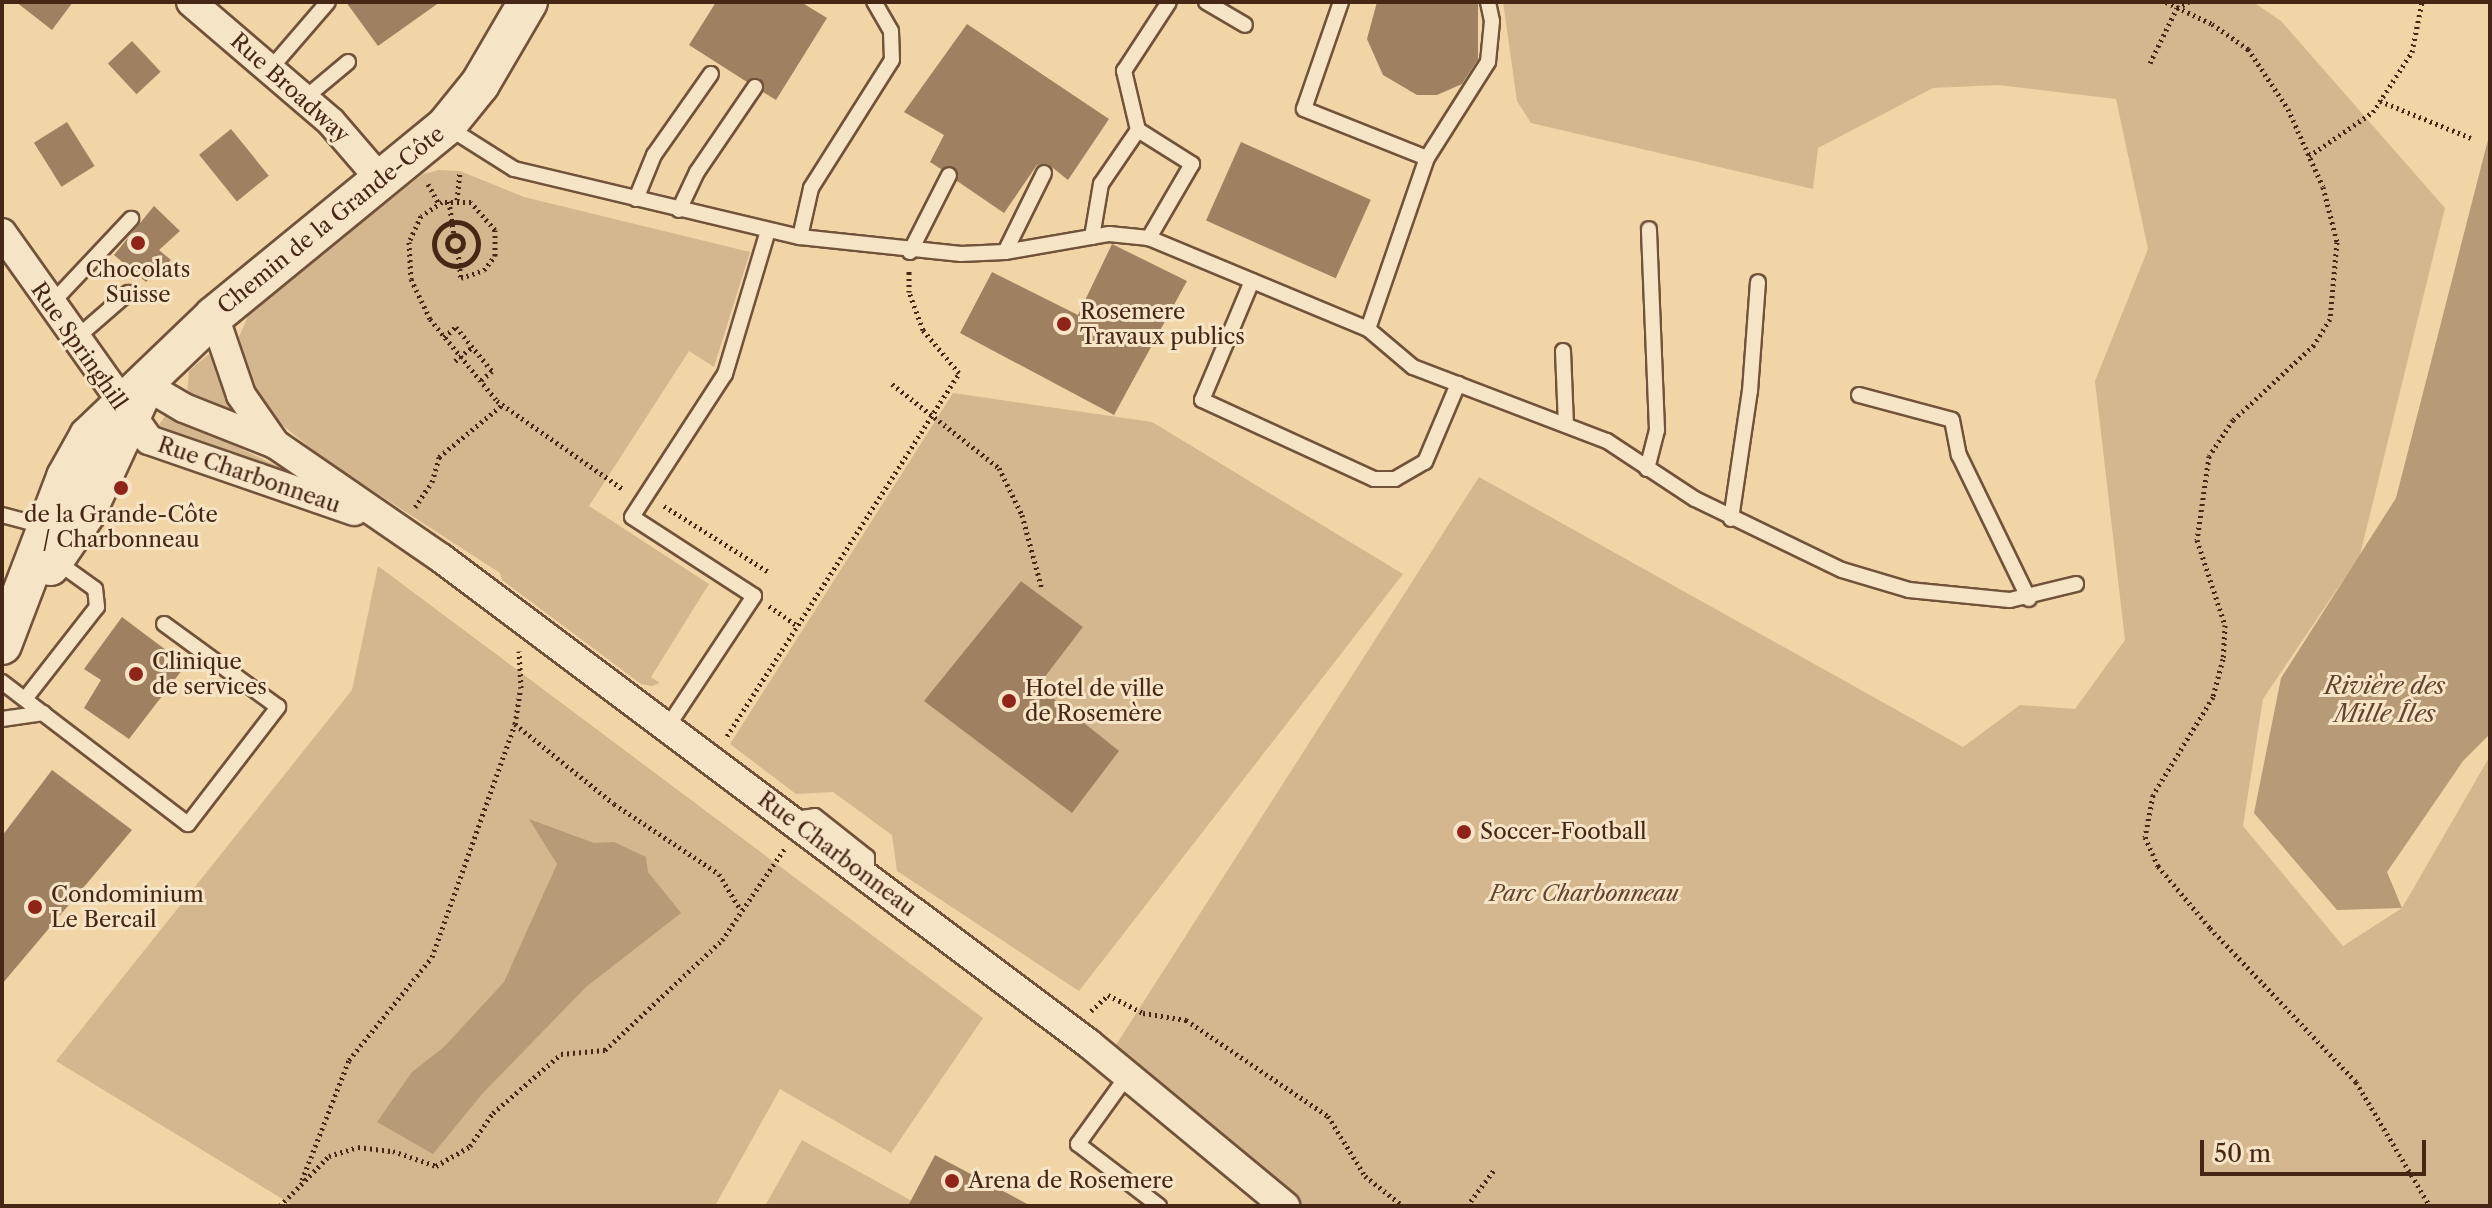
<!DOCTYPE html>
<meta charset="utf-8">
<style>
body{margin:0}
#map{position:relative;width:2492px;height:1208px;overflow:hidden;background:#f1d5a7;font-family:"Libre Caslon Text",serif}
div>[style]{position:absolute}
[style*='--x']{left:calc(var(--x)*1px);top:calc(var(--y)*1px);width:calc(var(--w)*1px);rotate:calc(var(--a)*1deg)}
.green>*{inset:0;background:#d4b78e}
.water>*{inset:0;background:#b79a76}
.building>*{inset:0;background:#9f8161;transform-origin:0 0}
.path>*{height:5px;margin-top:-2.5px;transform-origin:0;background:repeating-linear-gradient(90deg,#462716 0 2px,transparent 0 6px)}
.path>.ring{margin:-2.5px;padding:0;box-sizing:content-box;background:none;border:5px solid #462716;border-radius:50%}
.roads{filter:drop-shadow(2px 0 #71523a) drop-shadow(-2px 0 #71523a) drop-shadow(0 2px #71523a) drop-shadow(0 -2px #71523a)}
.service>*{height:14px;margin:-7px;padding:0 7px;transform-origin:7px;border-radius:7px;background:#f6e4c6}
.minor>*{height:28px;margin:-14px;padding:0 14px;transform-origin:14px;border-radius:14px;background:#f6e4c6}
.secondary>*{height:38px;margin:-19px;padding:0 19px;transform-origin:19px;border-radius:19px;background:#f6e4c6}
.dots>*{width:22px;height:22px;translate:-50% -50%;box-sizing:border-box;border:4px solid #f6e4c6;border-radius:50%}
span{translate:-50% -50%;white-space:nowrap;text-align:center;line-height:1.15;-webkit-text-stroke:6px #f6e4c6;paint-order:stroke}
.street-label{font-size:22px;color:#462716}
.poi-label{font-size:22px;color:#462716}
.left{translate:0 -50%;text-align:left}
.park-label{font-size:22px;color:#62442e;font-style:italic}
.water-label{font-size:24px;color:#62442e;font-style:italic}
.frame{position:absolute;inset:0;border:4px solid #462716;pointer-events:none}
.scale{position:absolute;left:2200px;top:1140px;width:226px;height:36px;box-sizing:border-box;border:4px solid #462716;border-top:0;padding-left:10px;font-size:24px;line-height:28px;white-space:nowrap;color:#462716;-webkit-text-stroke:6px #f6e4c6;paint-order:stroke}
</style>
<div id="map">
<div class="green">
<i style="clip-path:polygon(1503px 2px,2253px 2px,2281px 21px,2445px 208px,2360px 555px,2263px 699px,2243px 826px,2343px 946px,2402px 908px,2490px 756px,2490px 1206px,1291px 1206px,1107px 1059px,1479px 477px,1963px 747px,2020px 705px,2075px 709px,2125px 640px,2095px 381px,2148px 249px,2116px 99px,1998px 85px,1933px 88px,1818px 148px,1813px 189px,1531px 123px,1517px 101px)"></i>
<i style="clip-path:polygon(439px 170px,460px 171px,524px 197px,750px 252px,714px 367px,689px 351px,589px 506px,709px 584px,651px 677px,660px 683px,652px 686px,641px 684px,502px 580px,500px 573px,324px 459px,259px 406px,236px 344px,251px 309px,423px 174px)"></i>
<i style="clip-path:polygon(209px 354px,239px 411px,234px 419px,187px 395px,189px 371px)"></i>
<i style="clip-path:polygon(evenodd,953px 393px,1152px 422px,1403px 574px,1079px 991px,897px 871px,892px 835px,833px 792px,796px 794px,730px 744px,953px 393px,1021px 581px,1083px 627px,1038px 686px,925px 701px,1021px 581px)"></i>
<i style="clip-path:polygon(167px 413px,281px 468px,280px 472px,169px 433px,159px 425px)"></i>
<i style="clip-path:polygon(378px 566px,983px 1018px,891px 1153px,780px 1089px,715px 1206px,294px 1206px,56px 1061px,352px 690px)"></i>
<i style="clip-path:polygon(802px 1140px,921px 1206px,765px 1206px)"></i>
</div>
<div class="water">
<i style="clip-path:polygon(2490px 132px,2490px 734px,2463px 761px,2387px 872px,2402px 908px,2337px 910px,2254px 813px,2281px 678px,2396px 498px)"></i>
<i style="clip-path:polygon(529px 819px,594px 843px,614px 842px,646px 857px,648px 872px,681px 913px,586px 987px,482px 1094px,433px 1154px,377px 1122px,412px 1072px,444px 1047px,504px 982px,557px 864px)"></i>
</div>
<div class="building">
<i style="clip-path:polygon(16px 2px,73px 2px,52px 30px)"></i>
<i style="clip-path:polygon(346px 2px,440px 2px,378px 46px)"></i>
<i style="clip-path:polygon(716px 2px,801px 2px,827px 18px,776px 100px,763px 92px,760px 78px,747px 82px,689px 45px)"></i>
<i style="clip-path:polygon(1377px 2px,1478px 2px,1478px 59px,1462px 84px,1437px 95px,1417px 95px,1383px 75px,1367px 39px)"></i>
<i style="clip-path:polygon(967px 24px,1109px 119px,1068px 180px,1048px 164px,1037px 165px,1004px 213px,957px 181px,954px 167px,941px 169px,930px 162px,944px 135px,904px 112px)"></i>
<i style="left:132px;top:41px;width:42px;height:33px;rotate:47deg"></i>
<i style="left:67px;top:122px;width:52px;height:39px;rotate:58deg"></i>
<i style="left:231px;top:129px;width:60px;height:41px;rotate:51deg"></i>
<i style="left:1241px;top:142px;width:142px;height:86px;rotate:24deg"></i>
<i style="clip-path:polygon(154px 206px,180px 231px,159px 250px,171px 260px,146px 282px,114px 255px)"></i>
<i style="clip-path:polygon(1112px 244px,1187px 281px,1114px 415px,960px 333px,992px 272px,1078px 315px)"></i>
<i style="clip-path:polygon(1021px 581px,1083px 627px,1038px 686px,1119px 751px,1072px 813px,924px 701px)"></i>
<i style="clip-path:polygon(122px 617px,186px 665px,129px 739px,84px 708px,101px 680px,84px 669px)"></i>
<i style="clip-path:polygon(52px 770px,132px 830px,2px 984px,2px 836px)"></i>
<i style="clip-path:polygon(935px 1155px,1031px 1206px,908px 1206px)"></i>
</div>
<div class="path">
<i style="--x:2166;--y:2;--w:51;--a:25.6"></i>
<i style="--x:2212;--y:24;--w:44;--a:34.8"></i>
<i style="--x:2248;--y:49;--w:72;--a:56.3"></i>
<i style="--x:2288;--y:109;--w:85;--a:65.8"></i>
<i style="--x:2323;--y:187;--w:57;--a:75.7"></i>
<i style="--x:2337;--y:242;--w:77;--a:95.2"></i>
<i style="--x:2330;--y:319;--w:31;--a:122"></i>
<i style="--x:2314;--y:345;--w:110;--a:137.2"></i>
<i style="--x:2233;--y:420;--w:43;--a:123.7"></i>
<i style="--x:2209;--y:456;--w:85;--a:98.1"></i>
<i style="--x:2197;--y:540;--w:89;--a:71.8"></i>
<i style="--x:2225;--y:625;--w:34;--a:93"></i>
<i style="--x:2223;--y:659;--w:39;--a:105"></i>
<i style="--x:2213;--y:697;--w:115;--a:121.5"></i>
<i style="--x:2153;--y:795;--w:43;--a:100.8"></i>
<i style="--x:2145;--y:837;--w:32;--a:66"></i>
<i style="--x:2158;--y:866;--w:81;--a:50"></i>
<i style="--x:2210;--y:928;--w:212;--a:46.5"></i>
<i style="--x:2356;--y:1082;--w:144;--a:59.2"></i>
<i style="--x:2150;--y:63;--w:61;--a:-63.9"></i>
<i style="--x:2177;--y:8;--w:13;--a:-27"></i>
<i style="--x:2380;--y:101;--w:98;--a:22.1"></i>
<i style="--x:2309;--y:156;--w:78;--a:-34.5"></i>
<i style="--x:2373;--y:112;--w:72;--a:-57"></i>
<i style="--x:2412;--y:52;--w:51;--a:-78.7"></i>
<i style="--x:428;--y:184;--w:23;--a:61"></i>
<i style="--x:457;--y:200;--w:29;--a:-84"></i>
<i style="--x:449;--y:201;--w:34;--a:82"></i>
<i class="ring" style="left:434px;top:222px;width:39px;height:39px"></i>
<i class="ring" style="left:447px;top:235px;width:11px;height:11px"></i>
<i style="--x:458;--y:251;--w:27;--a:84"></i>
<i style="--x:461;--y:278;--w:24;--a:-19"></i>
<i style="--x:484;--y:270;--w:18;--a:-52"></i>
<i style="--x:495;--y:256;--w:26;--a:-90"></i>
<i style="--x:495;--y:230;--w:37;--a:-131"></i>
<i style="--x:471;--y:202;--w:29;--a:180"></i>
<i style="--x:442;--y:202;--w:25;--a:146"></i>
<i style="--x:421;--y:216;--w:29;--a:115"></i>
<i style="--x:409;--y:242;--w:37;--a:87"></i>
<i style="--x:411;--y:279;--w:44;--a:64.6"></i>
<i style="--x:430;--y:319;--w:106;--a:50.7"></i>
<i style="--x:497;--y:401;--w:155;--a:35"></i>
<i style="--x:444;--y:337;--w:16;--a:-40"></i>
<i style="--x:456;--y:327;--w:57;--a:50.7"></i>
<i style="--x:492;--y:371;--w:16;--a:140"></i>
<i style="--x:455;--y:361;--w:22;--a:-39"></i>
<i style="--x:892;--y:384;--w:136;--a:38.1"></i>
<i style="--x:999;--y:468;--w:52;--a:63.9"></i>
<i style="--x:1022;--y:515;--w:77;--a:74.9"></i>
<i style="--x:664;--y:506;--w:124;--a:32.2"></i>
<i style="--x:415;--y:507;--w:30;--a:-56"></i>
<i style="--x:432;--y:482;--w:26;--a:-74"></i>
<i style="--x:439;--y:457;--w:82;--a:-39.5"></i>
<i style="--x:769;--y:606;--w:35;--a:35"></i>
<i style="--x:515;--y:724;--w:127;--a:38.9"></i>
<i style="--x:614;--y:804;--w:126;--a:33.7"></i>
<i style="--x:719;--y:874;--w:41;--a:59"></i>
<i style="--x:727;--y:736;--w:431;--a:-57.4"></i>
<i style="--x:959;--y:373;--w:56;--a:-129.9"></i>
<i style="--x:923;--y:330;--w:40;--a:-110.2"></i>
<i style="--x:909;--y:292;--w:21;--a:-90"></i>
<i style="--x:1091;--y:1011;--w:23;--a:-43"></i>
<i style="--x:1108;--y:995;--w:39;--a:27"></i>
<i style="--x:1143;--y:1013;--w:44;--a:9.2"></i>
<i style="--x:1186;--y:1020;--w:171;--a:34.1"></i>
<i style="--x:1328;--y:1116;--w:70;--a:58.3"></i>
<i style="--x:1365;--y:1176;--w:48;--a:38.3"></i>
<i style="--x:302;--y:1180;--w:129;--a:-68.6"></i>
<i style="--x:349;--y:1060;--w:132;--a:-51.1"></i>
<i style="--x:432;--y:957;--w:247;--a:-70.4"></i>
<i style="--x:515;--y:724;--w:36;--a:-81"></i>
<i style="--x:521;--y:688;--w:37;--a:-93"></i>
<i style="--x:280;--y:1206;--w:70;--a:-45.6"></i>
<i style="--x:329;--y:1156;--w:30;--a:-17"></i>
<i style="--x:358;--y:1147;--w:35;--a:7"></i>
<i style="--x:393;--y:1151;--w:46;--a:19.2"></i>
<i style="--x:436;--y:1166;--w:39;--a:-30"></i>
<i style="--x:470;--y:1146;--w:40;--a:-55.1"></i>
<i style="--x:493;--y:1113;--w:90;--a:-40.9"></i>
<i style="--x:561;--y:1054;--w:44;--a:-5.2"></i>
<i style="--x:605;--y:1050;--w:161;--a:-43.2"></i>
<i style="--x:722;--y:940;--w:112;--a:-55.6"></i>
<i style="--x:1467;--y:1206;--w:45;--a:-53.1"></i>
</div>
<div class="roads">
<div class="service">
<i style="--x:1206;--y:2;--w:45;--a:30.5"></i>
<i style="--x:1341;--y:2;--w:113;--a:109.1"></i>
<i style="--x:1304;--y:109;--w:132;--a:21.7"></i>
<i style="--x:271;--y:68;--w:87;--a:-49.2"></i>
<i style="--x:305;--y:98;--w:56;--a:-39.9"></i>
<i style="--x:446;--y:126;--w:80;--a:32.3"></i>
<i style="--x:514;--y:169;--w:294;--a:13.4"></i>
<i style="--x:800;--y:237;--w:162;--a:6"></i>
<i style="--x:961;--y:254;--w:44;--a:-2.6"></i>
<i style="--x:1005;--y:252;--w:106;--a:-9.8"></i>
<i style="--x:1109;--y:234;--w:40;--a:5.7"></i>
<i style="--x:1149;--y:238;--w:237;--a:22.6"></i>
<i style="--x:1368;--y:329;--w:59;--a:40.2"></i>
<i style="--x:1413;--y:367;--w:208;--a:20.9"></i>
<i style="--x:1607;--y:441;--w:105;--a:33.4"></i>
<i style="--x:1695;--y:499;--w:163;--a:25.8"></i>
<i style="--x:1842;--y:570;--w:70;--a:16.6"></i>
<i style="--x:1909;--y:590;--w:101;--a:5.7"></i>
<i style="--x:2010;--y:600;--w:68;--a:-13.6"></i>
<i style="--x:1138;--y:130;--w:61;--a:-103.3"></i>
<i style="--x:1124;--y:71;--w:82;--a:-56.9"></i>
<i style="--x:636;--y:199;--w:48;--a:-67.8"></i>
<i style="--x:654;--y:155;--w:99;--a:-54.9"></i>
<i style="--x:679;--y:210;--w:42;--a:-64.7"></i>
<i style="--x:697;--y:172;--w:103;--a:-55.7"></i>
<i style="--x:800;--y:237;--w:50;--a:-77.3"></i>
<i style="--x:811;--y:188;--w:151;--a:-57.7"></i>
<i style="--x:892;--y:60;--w:29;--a:-92"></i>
<i style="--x:891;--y:31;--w:34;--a:-120"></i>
<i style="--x:1092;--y:237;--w:54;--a:-80.4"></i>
<i style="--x:1101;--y:184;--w:65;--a:-55.6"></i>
<i style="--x:1138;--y:130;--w:64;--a:32.2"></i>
<i style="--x:1192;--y:164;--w:86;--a:120.2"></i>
<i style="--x:910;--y:252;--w:86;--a:-63.1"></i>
<i style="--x:1005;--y:252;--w:88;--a:-63.7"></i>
<i style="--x:1252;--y:281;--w:129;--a:112.8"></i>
<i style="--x:1202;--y:400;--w:189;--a:24.7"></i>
<i style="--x:1374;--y:479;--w:21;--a:0"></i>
<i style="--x:1395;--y:479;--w:34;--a:-30"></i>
<i style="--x:1425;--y:462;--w:85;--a:-67.1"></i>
<i style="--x:49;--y:306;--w:120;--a:-46.7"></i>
<i style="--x:1368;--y:329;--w:181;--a:-71"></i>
<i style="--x:1427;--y:158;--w:114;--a:-57.6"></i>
<i style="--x:1488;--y:62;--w:41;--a:-84.4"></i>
<i style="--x:1492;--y:21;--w:19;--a:-102"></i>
<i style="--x:74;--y:340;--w:72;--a:-41"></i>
<i style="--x:1563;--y:351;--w:74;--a:87.7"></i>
<i style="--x:1859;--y:395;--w:96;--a:15"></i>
<i style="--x:1952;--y:420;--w:36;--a:79"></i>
<i style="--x:1959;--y:455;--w:160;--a:64.1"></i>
<i style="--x:1647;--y:469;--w:40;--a:-75.6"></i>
<i style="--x:1657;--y:430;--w:201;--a:-92.3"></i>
<i style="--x:2;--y:515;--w:43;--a:14.7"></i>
<i style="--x:1731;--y:519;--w:129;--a:-81.6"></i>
<i style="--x:1750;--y:391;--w:109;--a:-85.8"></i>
<i style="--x:2;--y:682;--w:234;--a:37.4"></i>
<i style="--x:188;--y:824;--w:148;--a:-52.4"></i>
<i style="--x:278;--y:707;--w:141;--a:-143.9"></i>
<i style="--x:25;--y:699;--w:117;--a:-52"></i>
<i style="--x:97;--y:607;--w:18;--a:-96"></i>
<i style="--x:95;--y:589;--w:48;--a:-144.3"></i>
<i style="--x:2;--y:719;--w:42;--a:-8.1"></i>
<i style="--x:668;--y:726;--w:156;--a:-56.5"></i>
<i style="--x:754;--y:596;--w:145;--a:-147.1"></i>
<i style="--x:632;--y:517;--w:171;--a:-57"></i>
<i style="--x:725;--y:374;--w:149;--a:-73.3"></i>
<i style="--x:794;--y:819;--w:21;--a:-8"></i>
<i style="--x:815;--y:816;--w:66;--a:38.3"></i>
<i style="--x:867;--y:857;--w:20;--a:90"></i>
<i style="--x:1127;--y:1076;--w:84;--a:125.8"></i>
<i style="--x:1078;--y:1144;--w:102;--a:37.4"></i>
</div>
<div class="minor">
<i style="--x:191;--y:2;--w:184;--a:40.6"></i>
<i style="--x:331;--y:122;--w:78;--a:49.2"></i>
<i style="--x:2;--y:233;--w:254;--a:54.6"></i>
<i style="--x:149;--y:440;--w:217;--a:19.1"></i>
<i style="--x:214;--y:316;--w:83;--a:71.1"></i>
<i style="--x:241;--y:395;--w:60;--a:55.2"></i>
<i style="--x:145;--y:385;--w:45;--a:30.5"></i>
<i style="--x:184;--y:408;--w:98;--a:21.6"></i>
<i style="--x:275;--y:444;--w:201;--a:34.5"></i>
<i style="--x:441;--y:558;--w:809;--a:36.86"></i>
<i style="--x:1088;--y:1043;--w:256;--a:39.6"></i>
</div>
<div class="secondary">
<i style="--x:50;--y:566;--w:64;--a:-55.8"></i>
<i style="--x:86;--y:513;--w:126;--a:-65.1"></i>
<i style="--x:2;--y:645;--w:180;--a:-69.1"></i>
<i style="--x:66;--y:477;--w:47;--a:-60.7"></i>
<i style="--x:89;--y:436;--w:173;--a:-43.8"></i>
<i style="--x:214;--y:316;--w:300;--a:-39.3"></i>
<i style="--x:446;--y:126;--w:54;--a:-51"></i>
<i style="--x:480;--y:84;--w:95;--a:-59.7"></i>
</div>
</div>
<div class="dots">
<i style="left:138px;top:243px;background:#8f2418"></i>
<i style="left:1064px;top:324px;background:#8f2418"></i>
<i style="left:121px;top:488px;background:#8f2418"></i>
<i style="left:136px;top:674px;background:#8f2418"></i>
<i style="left:1009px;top:701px;background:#8f2418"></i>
<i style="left:1464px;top:832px;background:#8f2418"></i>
<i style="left:35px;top:907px;background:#8f2418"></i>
<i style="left:952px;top:1181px;background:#8f2418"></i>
</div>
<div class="street-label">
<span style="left:290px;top:88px;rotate:42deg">Rue Broadway</span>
<span style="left:331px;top:220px;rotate:-39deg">Chemin de la Grande-Côte</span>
<span style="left:79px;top:346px;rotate:55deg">Rue Springhill</span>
<span style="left:249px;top:475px;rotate:19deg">Rue Charbonneau</span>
<span style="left:837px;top:854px;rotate:37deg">Rue Charbonneau</span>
</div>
<div class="poi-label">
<span style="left:138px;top:282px">Chocolats<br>Suisse</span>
<span class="left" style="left:1080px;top:324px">Rosemere<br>Travaux publics</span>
<span style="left:121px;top:527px">de la Grande-Côte<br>/ Charbonneau</span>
<span class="left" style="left:152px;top:674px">Clinique<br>de services</span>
<span class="left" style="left:1025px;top:701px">Hotel de ville<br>de Rosemère</span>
<span class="left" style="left:1480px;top:832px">Soccer-Football</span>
<span class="left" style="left:51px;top:907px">Condominium<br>Le Bercail</span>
<span class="left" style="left:968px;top:1181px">Arena de Rosemere</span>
</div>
<div class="park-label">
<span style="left:1584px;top:894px">Parc Charbonneau</span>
</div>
<div class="water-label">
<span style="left:2385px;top:700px">Rivière des<br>Mille Îles</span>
</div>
<div class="frame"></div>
<div class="scale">50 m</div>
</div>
